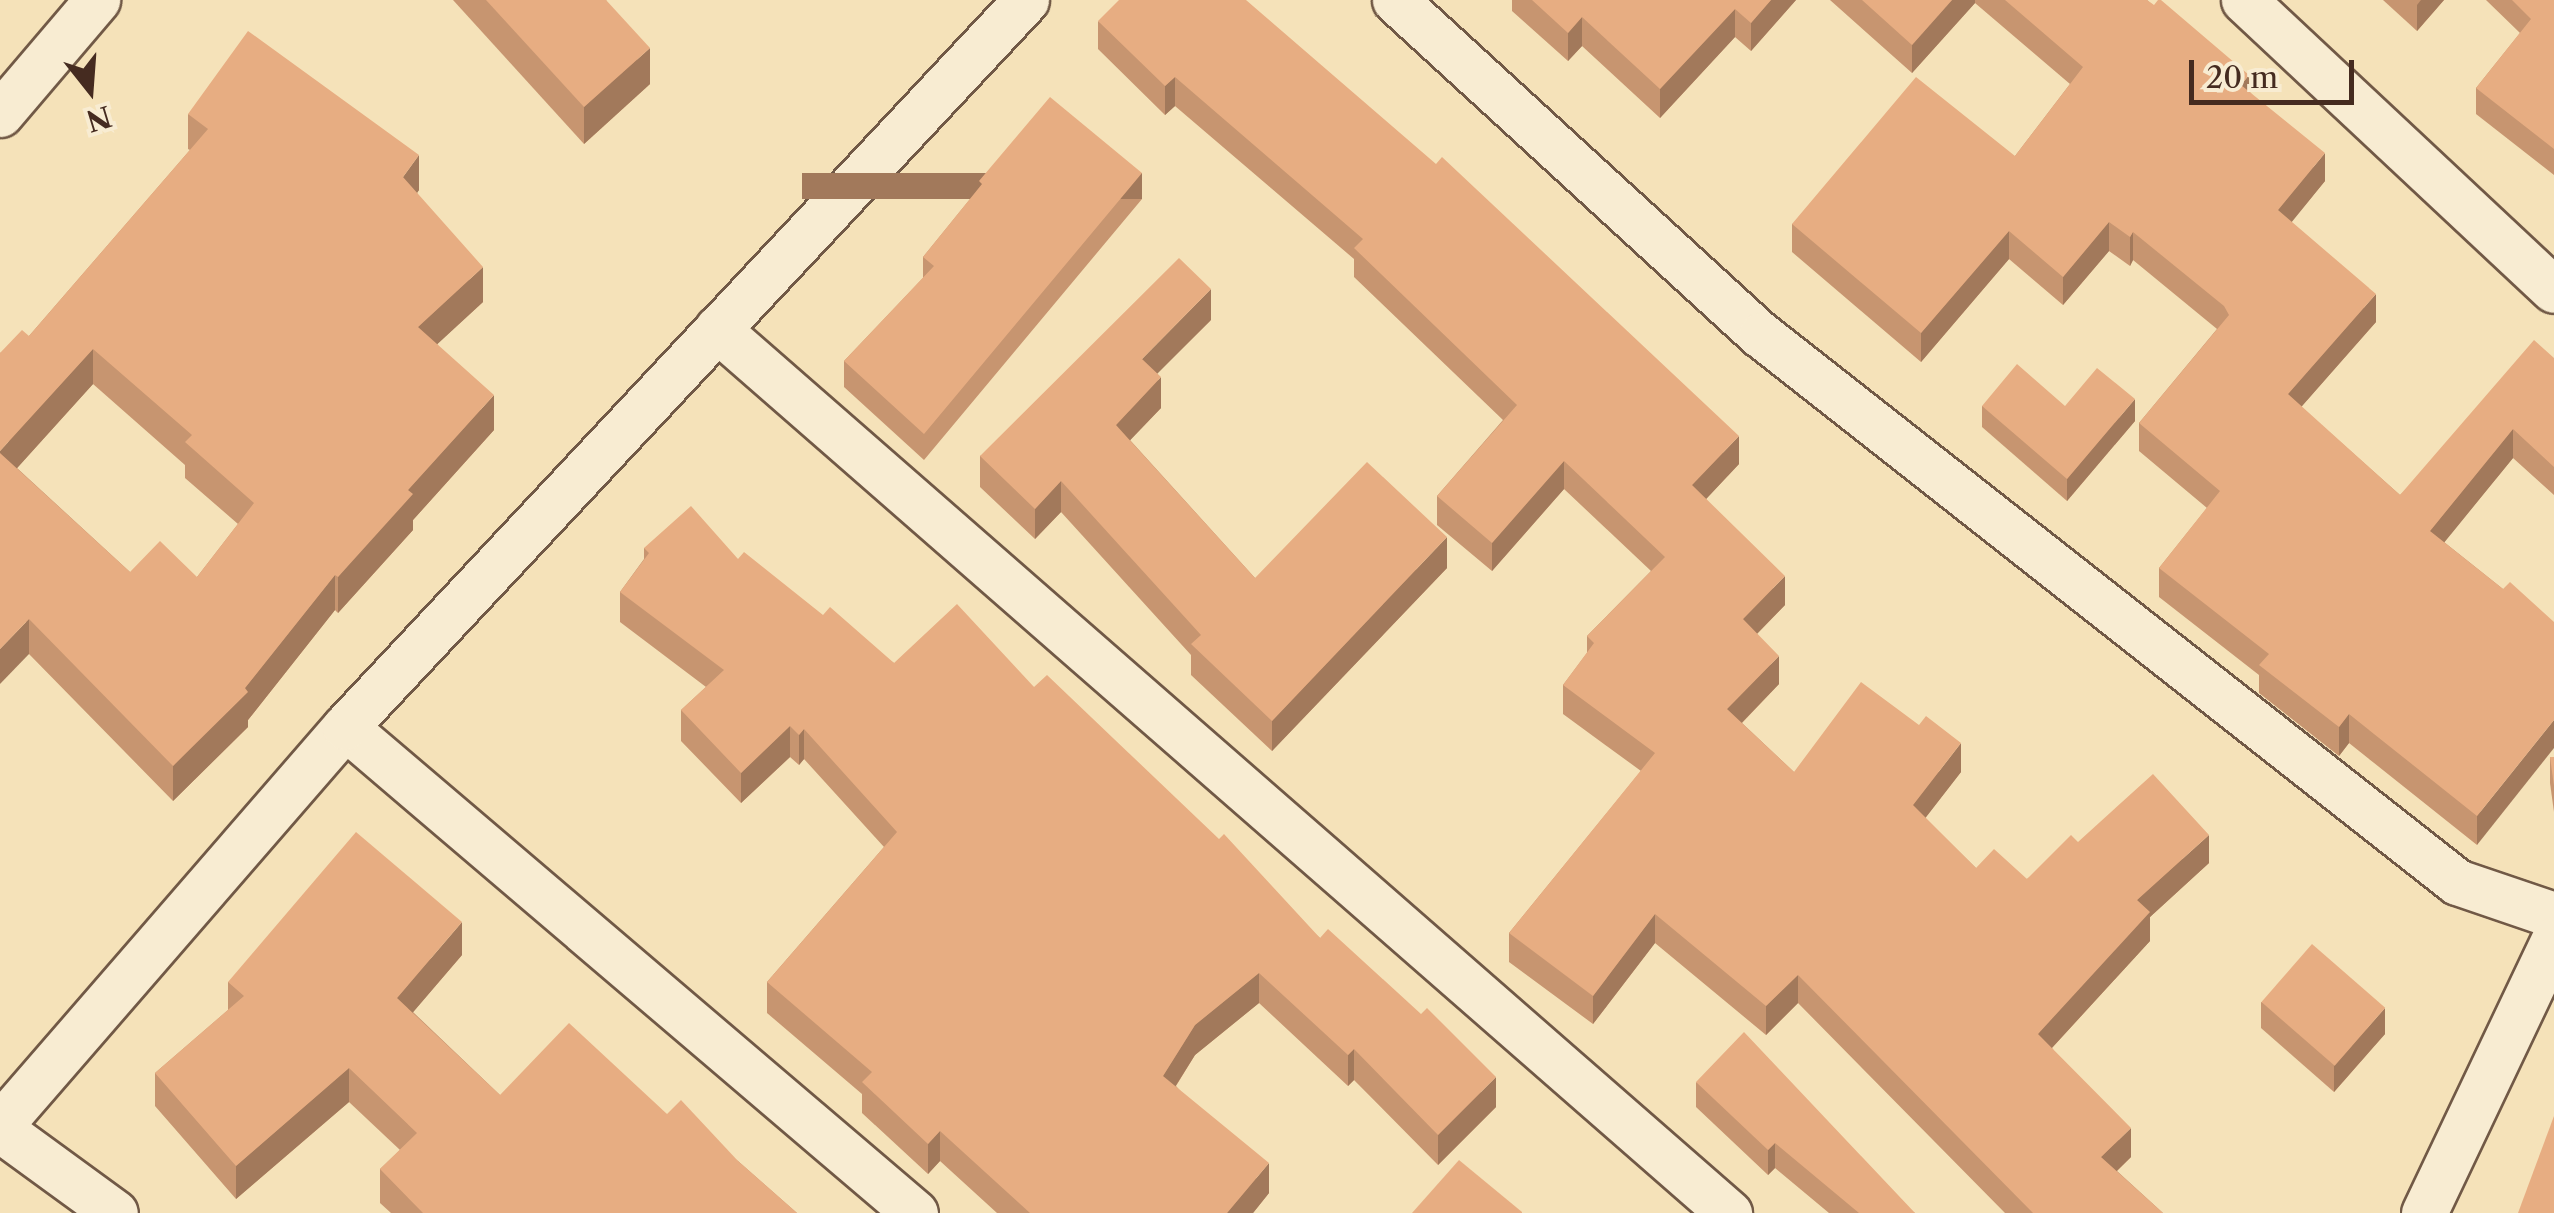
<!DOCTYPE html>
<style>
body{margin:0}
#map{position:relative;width:2554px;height:1213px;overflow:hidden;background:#f5e2b9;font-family:"Libre Caslon Text",serif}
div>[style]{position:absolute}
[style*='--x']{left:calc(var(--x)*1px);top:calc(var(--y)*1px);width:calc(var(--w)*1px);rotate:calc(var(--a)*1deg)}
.roads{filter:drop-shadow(2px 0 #715946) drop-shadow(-2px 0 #715946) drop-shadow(0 2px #715946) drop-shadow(0 -2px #715946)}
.street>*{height:45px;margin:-22.5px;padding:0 22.5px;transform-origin:22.5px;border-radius:22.5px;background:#f8ecd2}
.wall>*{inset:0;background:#c79570}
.shaded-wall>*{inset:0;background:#a2795b;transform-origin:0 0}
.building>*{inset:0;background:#e7ad82;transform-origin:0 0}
span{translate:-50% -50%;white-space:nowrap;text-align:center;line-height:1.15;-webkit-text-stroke:10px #f8ecd2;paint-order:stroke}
.north{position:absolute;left:40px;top:40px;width:100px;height:100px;-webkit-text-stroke:8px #f8ecd2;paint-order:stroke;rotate:163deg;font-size:28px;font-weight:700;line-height:40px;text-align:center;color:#452b20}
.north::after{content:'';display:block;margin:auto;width:35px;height:45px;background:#452b20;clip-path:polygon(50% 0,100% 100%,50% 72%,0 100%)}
.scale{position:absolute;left:2189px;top:60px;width:165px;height:45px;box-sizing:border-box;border:5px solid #452b20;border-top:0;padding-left:12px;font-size:30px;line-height:35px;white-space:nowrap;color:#452b20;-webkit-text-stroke:8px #f8ecd2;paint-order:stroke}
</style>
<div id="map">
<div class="roads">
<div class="street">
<i style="--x:1395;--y:0;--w:496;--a:42.5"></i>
<i style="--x:1761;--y:335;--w:885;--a:38.16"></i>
<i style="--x:2457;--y:882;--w:102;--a:18.8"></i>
<i style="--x:2244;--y:0;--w:424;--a:43.1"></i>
<i style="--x:0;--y:114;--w:150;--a:-49.6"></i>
<i style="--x:717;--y:329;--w:1344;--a:41.14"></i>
<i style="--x:345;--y:727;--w:749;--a:40.45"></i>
<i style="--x:0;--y:1125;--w:527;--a:-49.08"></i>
<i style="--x:345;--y:727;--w:996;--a:-46.87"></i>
<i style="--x:0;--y:1129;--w:142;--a:36.1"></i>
<i style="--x:2424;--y:1213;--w:303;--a:-64.6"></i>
</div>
</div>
<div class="wall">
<i style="clip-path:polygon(453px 0,606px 0,650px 84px,584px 144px)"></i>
<i style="clip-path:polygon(1512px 0,1796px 0,1751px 51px,1735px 37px,1660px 118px,1582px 46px,1568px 61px,1512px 11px)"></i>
<i style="clip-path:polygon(1830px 0,2147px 0,2249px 91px,2325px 181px,2291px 222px,2376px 322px,2301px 407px,2400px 495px,2554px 358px,2554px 495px,2513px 458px,2444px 542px,2503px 589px,2477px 845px,2349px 743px,2339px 756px,2259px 693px,2259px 675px,2159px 597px,2159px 568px,2207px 508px,2139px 451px,2139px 423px,2217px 329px,2133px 260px,2130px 266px,2109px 251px,2063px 305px,2009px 259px,1921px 362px,1792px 252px,1792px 224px,2015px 156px,2070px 84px,1975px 3px,1912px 73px)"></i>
<i style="clip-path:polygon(2383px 0,2444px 0,2417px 31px)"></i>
<i style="clip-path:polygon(2486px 0,2554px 0,2554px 175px,2476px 114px,2476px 88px,2520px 33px)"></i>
<i style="clip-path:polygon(1098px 21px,1739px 464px,1706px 499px,1785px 605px,1757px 634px,1779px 684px,1742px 723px,1794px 772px,1961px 772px,1925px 818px,1976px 868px,2027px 879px,2078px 842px,2209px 863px,2150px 917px,2150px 941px,2052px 1048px,2131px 1157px,2117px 1171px,2163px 1213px,2005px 1213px,1798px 1003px,1766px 1035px,1655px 943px,1593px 1024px,1509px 962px,1509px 933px,1641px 771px,1563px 714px,1563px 685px,1587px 653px,1587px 636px,1651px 571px,1564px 489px,1492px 571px,1437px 525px,1437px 496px,1503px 420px,1354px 277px,1354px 259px,1175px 106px,1165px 115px,1098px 49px)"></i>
<i style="clip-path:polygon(evenodd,188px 114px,419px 190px,417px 193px,483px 302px,437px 344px,494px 430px,413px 520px,413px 530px,338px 613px,335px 610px,248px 720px,248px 727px,173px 801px,29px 654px,0 353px,29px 336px,190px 150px,188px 149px,188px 114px,93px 384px,185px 465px,185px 478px,238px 524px,197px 577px,130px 572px,17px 468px,93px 384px)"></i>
<i style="clip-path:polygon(979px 181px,1142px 199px,924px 460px,844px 387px,844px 361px,923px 278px,923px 257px,979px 188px)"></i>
<i style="clip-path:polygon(1211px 320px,1157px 373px,1161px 408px,1130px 440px,1255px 578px,1447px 568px,1272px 751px,1191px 675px,1191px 655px,1061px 512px,1035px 539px,980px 487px,980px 456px)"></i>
<i style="clip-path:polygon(1982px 406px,2065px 406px,2135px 421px,2067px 501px,1982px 427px)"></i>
<i style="clip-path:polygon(644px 548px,738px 559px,894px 663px,1034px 687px,1320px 938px,1496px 1107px,1438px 1165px,1354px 1080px,1348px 1086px,1259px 1003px,1195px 1055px,1176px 1086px,1269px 1193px,1253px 1213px,997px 1213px,940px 1161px,928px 1174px,862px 1113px,862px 1094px,767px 1013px,767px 982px,884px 847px,804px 759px,799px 765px,790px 757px,741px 803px,681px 741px,681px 710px,706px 687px,620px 622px,620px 592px,644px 559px)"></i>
<i style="clip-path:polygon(2550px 757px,2554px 757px,2554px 812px,2550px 783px)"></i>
<i style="clip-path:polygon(462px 955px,413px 1012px,500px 1095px,667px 1114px,738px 1161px,797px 1213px,391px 1213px,380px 1203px,380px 1169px,400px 1150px,349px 1102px,236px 1199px,155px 1106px,155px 1073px,228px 1010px,228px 982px)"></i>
<i style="clip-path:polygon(2261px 1002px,2385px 1034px,2334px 1092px,2261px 1028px)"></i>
<i style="clip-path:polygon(1696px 1082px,1915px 1213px,1829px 1213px,1775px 1168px,1768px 1175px,1696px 1107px)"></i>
</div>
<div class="shaded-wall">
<i style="clip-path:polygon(1771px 0,1796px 0,1751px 51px,1751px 23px)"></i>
<i style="clip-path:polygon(1952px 0,1975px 0,1975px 3px,1912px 73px,1912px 45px)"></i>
<i style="clip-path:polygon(2421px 0,2444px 0,2417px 31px,2417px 5px)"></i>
<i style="clip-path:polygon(1735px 9px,1735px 37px,1660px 118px,1660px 89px)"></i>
<i style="clip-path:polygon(1582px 17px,1582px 46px,1568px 61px,1568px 33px)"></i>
<i style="clip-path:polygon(650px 48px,650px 84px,584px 144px,584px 107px)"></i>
<i style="clip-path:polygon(2249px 75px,2249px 104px,2241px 85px)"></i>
<i style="clip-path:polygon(1175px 77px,1175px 106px,1165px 115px,1165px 86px)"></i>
<i style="clip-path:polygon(2325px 153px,2325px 181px,2278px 239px,2278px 210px)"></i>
<i style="clip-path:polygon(419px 155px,419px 190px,403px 213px,403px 177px)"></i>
<i style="left:1142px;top:173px;width:26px;height:340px;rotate:90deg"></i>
<i style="clip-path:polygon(2109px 222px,2109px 251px,2063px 305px,2063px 277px)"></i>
<i style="clip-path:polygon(2009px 231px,2009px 259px,1921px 362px,1921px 333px)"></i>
<i style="clip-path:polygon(2133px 232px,2133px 260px,2130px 266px,2130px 237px)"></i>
<i style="clip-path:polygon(483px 267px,483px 302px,418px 362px,418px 327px)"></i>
<i style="clip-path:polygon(1211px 289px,1211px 320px,1142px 389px,1142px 359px)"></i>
<i style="clip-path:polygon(2376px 294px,2376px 322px,2288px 422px,2288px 394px)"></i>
<i style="clip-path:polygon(93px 349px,93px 384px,0 487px,0 451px)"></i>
<i style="clip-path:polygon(1161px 377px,1161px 408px,1116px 455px,1116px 425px)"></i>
<i style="clip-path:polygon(494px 395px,494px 430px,413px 520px,413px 530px,338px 613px,338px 577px,408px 490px)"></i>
<i style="clip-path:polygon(2135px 399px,2135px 421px,2067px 501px,2067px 479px)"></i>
<i style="clip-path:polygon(2513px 429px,2513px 458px,2430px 560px,2430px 531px)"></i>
<i style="clip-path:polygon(1739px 436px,1739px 464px,1692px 514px,1692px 485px)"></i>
<i style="clip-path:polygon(1564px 461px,1564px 489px,1492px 571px,1492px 543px)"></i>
<i style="clip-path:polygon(1061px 481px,1061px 512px,1035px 539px,1035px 509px)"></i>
<i style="clip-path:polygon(1447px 537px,1447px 568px,1272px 751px,1272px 721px)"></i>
<i style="clip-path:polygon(335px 575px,335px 610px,248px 720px,248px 727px,173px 801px,173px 766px,245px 688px)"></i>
<i style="clip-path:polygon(1785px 576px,1785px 605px,1743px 648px,1743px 619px)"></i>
<i style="clip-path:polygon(29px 619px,29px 654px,0 684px,0 649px)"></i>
<i style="clip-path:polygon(1779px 656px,1779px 684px,1727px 738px,1727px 709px)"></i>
<i style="clip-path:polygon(2349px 714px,2349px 743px,2339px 756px,2339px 727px)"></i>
<i style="clip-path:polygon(2554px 720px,2554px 748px,2477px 845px,2477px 816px)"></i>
<i style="clip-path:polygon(790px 726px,790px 757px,741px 803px,741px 773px)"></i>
<i style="clip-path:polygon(804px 729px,804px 759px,799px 765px,799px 735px)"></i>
<i style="clip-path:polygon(1961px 743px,1961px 772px,1913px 834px,1913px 805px)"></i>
<i style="clip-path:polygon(2209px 835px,2209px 863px,2150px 917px,2150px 941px,2038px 1063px,2038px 1034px,2137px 900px)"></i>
<i style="clip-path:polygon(1655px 914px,1655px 943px,1593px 1024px,1593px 996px)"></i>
<i style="clip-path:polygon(462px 922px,462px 955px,397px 1031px,397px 998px)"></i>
<i style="clip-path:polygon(1259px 973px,1259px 1003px,1195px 1055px,1163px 1106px,1163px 1076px,1195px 1025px)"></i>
<i style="clip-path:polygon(1798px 975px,1798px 1003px,1766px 1035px,1766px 1006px)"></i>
<i style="clip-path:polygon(2385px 1008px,2385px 1034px,2334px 1092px,2334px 1066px)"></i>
<i style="clip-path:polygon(1354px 1049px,1354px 1080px,1348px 1086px,1348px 1055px)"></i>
<i style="clip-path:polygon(349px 1068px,349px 1102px,236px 1199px,236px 1166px)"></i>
<i style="clip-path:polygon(1496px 1077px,1496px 1107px,1438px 1165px,1438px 1135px)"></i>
<i style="clip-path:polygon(2131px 1128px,2131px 1157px,2101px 1186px,2101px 1157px)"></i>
<i style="clip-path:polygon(940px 1131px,940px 1161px,928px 1174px,928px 1144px)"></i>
<i style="clip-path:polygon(1775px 1143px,1775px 1168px,1768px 1175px,1768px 1150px)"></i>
<i style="clip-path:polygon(1269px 1163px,1269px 1193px,1253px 1213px,1227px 1213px)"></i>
</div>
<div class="building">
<i style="clip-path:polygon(486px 0,606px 0,650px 48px,584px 107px)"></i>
<i style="clip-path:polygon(1119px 0,1246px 0,1436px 164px,1442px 157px,1739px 436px,1692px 485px,1785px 576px,1743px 619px,1779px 656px,1727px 709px,1794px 772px,1861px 682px,1919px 725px,1926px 716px,1961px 743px,1913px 805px,1976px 868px,1994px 849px,2027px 879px,2071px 835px,2078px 842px,2153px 774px,2209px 835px,2137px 900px,2150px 912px,2038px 1034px,2131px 1128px,2101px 1157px,2163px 1213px,2033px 1213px,1798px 975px,1766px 1006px,1655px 914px,1593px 996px,1509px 933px,1655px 753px,1563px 685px,1594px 643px,1587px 636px,1665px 557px,1564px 461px,1492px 543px,1437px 496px,1517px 405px,1354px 248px,1363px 239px,1175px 77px,1165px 86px,1098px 21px)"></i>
<i style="clip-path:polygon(1532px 0,1771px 0,1751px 23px,1735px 9px,1660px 89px,1582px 17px,1568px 33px)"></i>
<i style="clip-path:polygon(1862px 0,1952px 0,1912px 45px)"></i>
<i style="clip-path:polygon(2005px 0,2147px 0,2154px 5px,2158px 0,2161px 0,2249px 75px,2241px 85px,2325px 153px,2278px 210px,2376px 294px,2288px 394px,2400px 495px,2534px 340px,2554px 358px,2554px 467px,2513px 429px,2430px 531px,2503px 589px,2510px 582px,2554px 622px,2554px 720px,2477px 816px,2349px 714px,2339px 727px,2259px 665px,2269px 654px,2159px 568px,2220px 491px,2139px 423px,2229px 315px,2224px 306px,2133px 232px,2130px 237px,2109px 222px,2063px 277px,2009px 231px,1921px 333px,1792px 224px,1916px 77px,2015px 156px,2083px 67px)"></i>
<i style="clip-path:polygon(2512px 0,2554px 0,2554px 149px,2476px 88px,2531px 19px)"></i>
<i style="clip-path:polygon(248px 31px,419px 155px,403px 177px,483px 267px,418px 327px,494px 395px,408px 490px,413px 494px,338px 577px,335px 575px,245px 688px,248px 692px,173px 766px,29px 619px,0 649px,0 453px,130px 572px,160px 541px,197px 577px,254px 503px,185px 442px,192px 435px,93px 349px,0 451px,0 353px,22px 330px,29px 336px,208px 129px,188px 114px)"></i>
<i style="clip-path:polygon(1050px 97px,1142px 173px,924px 434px,844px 361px,934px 266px,923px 257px,982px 184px,979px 181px)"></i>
<i style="clip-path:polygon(1179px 258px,1211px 289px,1142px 359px,1161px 377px,1116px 425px,1255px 578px,1367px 462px,1447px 537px,1272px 721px,1191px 644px,1201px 635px,1061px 481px,1035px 509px,980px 456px)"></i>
<i style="clip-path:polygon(2017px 364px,2065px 406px,2097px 368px,2135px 399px,2067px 479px,1982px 406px)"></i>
<i style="clip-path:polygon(691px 506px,738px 559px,744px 552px,823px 615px,830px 607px,894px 663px,957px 604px,1034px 687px,1047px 675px,1219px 839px,1224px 834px,1320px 938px,1328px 929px,1421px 1014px,1427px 1008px,1496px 1077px,1438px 1135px,1354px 1049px,1348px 1055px,1259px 973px,1195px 1025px,1163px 1076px,1269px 1163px,1227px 1213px,1030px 1213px,940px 1131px,928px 1144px,862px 1082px,872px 1072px,767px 982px,897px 832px,804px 729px,799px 735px,790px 726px,741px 773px,681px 710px,724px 670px,620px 592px,649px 553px,644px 548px)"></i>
<i style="clip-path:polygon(2550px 757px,2554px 757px,2554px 786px)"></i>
<i style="clip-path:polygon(356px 832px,462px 922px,397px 998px,500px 1095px,569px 1023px,667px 1114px,681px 1100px,738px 1161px,797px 1213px,423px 1213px,380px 1169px,417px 1133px,349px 1068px,236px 1166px,155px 1073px,244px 996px,228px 982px)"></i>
<i style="left:2312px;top:944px;width:97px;height:77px;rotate:41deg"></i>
<i style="clip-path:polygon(1744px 1032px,1915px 1213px,1859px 1213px,1775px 1143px,1768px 1150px,1696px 1082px)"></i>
<i style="clip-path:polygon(2554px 1116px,2554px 1213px,2518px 1213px)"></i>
<i style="clip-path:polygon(1459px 1160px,1522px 1212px,1522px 1213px,1412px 1213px)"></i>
</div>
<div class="north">N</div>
<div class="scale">20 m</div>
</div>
